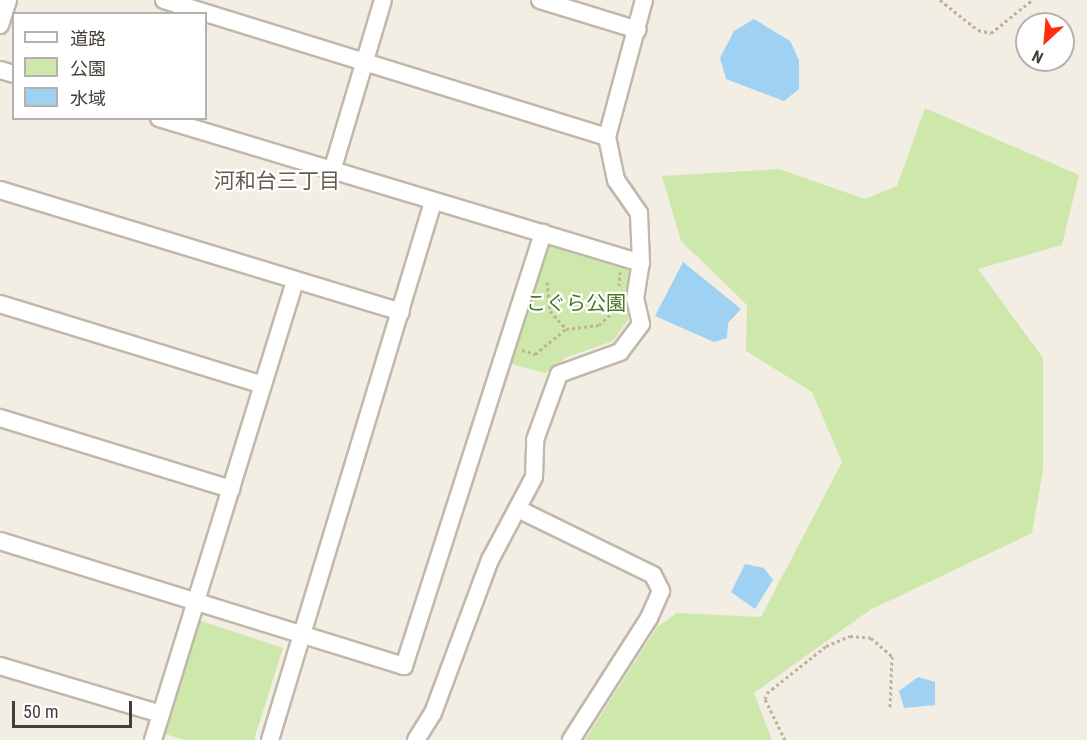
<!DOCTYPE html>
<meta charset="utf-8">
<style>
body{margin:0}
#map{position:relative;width:1087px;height:740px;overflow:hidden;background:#f2eee4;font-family:"Roboto Condensed","Noto Sans JP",sans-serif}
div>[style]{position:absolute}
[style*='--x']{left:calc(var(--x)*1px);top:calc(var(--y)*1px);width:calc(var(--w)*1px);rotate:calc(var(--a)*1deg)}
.green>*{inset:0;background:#cee8ab}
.water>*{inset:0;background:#9ed1f2}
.path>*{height:3px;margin-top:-1.5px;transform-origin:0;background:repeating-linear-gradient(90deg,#c0b197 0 3px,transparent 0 6px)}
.roads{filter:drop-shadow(2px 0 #c1b8aa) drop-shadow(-2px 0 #c1b8aa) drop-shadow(0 2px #c1b8aa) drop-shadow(0 -2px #c1b8aa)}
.minor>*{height:16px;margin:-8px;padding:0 8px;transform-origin:8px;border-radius:8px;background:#fff}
span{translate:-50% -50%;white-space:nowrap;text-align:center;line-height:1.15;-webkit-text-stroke:4.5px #fff;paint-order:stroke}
.park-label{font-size:20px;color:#477726}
.neighbourhood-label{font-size:21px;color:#685b4b}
.legend{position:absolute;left:12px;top:12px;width:195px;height:108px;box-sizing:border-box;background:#fff;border:2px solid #b5b2ae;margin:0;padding:8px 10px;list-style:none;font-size:18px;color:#453e34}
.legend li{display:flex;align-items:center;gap:12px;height:30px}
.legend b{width:30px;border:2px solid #b5b2ae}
.north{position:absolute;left:1015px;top:12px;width:60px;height:60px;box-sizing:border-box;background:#fff;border:2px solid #b5b2ae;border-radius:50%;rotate:206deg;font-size:16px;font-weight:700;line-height:24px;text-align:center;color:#453e34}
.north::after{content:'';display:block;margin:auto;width:21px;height:27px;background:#ff2e0f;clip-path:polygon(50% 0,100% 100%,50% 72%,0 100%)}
.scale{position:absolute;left:12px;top:701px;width:120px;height:27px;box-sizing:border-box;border:3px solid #453e34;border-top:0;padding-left:8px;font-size:18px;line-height:21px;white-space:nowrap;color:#453e34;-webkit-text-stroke:4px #fff;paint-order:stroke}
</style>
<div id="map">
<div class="green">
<i style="clip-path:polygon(925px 108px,1079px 175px,1062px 245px,978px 269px,1043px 358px,1043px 470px,1032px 533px,870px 610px,754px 693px,772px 740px,585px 740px,657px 627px,677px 613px,761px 617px,842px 462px,812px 392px,746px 351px,747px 305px,681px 241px,662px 176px,779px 169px,865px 199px,897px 186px)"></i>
<i style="clip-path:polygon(550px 246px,632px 271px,628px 320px,613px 341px,567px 357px,545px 373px,508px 363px,543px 248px)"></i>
<i style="clip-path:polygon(198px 620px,283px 648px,254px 740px,185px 740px,162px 733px)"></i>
</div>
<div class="water">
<i style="clip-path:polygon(754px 19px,790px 41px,799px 60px,799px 89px,784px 101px,726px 79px,720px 58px,734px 31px)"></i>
<i style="clip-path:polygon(683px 262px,741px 309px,728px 323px,727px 338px,714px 342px,655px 316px)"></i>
<i style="clip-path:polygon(745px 564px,764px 568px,773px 580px,755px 609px,731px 592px)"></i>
<i style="clip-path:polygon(918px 677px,935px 682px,935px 705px,904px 708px,899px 691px)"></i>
</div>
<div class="path">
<i style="--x:940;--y:0;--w:48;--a:38.3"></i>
<i style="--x:978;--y:30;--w:13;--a:13"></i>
<i style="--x:991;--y:33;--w:53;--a:-38.8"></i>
<i style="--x:547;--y:282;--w:29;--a:84"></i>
<i style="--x:550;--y:311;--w:24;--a:48"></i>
<i style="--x:619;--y:286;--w:14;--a:-86"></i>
<i style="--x:522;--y:350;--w:14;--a:17"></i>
<i style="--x:535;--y:354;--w:40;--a:-39"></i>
<i style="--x:566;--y:329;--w:33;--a:-7"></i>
<i style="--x:599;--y:325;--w:21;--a:-43"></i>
<i style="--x:614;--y:311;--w:16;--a:-75"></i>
<i style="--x:785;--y:740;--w:46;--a:-116"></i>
<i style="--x:765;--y:699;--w:6;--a:-72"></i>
<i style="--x:767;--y:693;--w:75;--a:-38.5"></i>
<i style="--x:826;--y:646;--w:26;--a:-23"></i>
<i style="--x:850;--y:636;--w:21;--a:5"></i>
<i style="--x:871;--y:638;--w:28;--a:41"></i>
<i style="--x:892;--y:656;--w:52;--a:92.2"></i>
</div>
<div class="roads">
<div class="minor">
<i style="--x:164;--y:0;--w:464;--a:17.2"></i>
<i style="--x:540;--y:0;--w:102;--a:17"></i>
<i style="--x:0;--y:25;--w:26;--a:-72"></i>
<i style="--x:0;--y:70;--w:15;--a:16"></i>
<i style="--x:159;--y:118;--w:503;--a:16.74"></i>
<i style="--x:332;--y:171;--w:178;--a:-73.4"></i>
<i style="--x:0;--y:190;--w:419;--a:16.9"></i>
<i style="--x:0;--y:304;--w:275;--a:17.1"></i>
<i style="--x:0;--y:418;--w:242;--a:17.1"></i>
<i style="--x:520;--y:510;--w:148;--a:26"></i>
<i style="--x:653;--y:575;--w:18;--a:63"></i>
<i style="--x:661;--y:591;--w:30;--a:114"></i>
<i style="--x:649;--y:618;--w:145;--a:122.6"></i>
<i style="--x:0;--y:541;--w:423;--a:17.2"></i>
<i style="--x:404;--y:666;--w:455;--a:-72.2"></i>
<i style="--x:0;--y:666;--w:168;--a:16.6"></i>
<i style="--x:153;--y:740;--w:480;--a:-72.8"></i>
<i style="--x:270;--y:740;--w:562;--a:-73.14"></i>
<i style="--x:416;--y:740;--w:32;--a:-58"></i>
<i style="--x:433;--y:713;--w:163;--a:-69.6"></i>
<i style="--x:490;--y:560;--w:94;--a:-62.1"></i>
<i style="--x:534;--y:477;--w:37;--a:-88"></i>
<i style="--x:535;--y:440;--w:70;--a:-70"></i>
<i style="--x:559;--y:374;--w:65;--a:-19.8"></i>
<i style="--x:620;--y:352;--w:35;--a:-53"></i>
<i style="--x:641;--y:324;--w:26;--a:-103"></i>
<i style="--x:635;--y:299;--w:36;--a:-81"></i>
<i style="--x:641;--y:263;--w:50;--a:-92.3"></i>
<i style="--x:639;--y:213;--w:40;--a:-124.9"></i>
<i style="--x:616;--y:180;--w:44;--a:-101.8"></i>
<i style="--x:607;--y:137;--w:142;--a:-74.9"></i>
</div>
</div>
<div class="park-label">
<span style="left:576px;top:303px">こぐら公園</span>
</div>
<div class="neighbourhood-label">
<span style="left:277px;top:181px">河和台三丁目</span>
</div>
<ul class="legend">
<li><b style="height:8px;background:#fff"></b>道路</li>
<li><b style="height:16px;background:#cee8ab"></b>公園</li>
<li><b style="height:16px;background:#9ed1f2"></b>水域</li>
</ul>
<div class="north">N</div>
<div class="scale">50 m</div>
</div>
